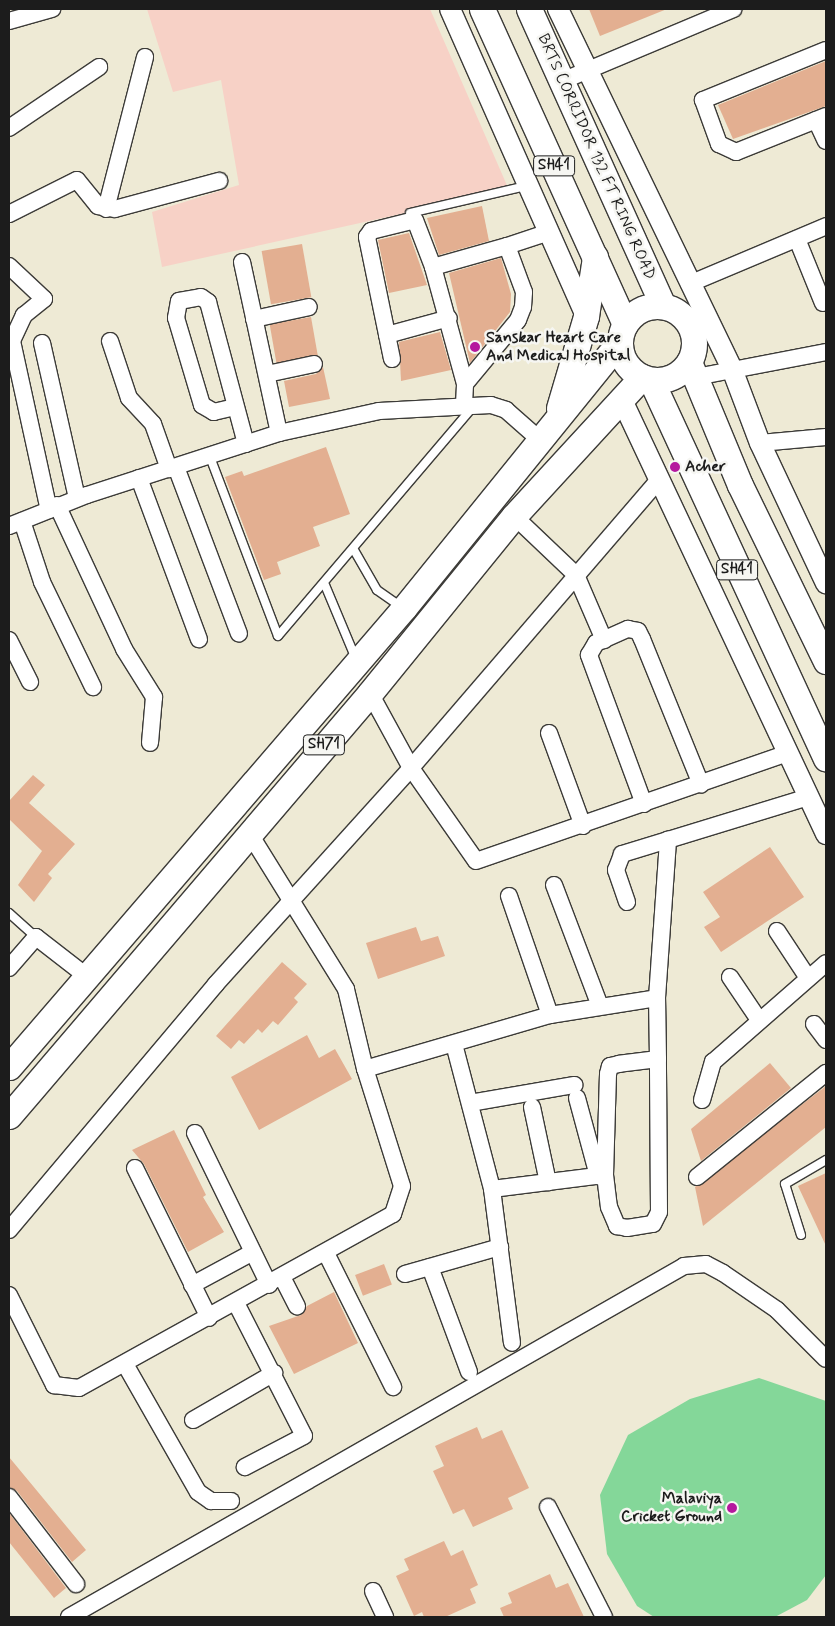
<!DOCTYPE html>
<style>
body{margin:0}
#map{position:relative;width:835px;height:1626px;overflow:hidden;background:#eeead5;font-family:Mynerve,sans-serif}
div>[style]{position:absolute}
[style*='--x']{left:calc(var(--x)*1px);top:calc(var(--y)*1px);width:calc(var(--w)*1px);rotate:calc(var(--a)*1deg)}
.built>*{inset:0;background:#f7d1c6}
.green>*{inset:0;background:#84d799}
.building>*{inset:0;background:#e3af91;transform-origin:0 0}
.roads{filter:drop-shadow(1px 0 #3c3b38) drop-shadow(-1px 0 #3c3b38) drop-shadow(0 1px #3c3b38) drop-shadow(0 -1px #3c3b38)}
.service>*{height:8px;margin:-4px;padding:0 4px;transform-origin:4px;border-radius:4px;background:#fff}
.minor>*{height:16px;margin:-8px;padding:0 8px;transform-origin:8px;border-radius:8px;background:#fff}
.tertiary>*{height:20px;margin:-10px;padding:0 10px;transform-origin:10px;border-radius:10px;background:#fff}
.primary>*{height:25px;margin:-12.5px;padding:0 12.5px;transform-origin:12.5px;border-radius:12.5px;background:#fff}
.primary>.ring{margin:-12.5px;padding:0;box-sizing:content-box;background:none;border:25px solid #fff;border-radius:50%}
.dots>*{width:14px;height:14px;translate:-50% -50%;box-sizing:border-box;border:2px solid #f6f6f2;border-radius:50%}
span{translate:-50% -50%;white-space:nowrap;text-align:center;line-height:1.15;-webkit-text-stroke:5px #f6f6f2;paint-order:stroke}
.shield-label span{padding:1px 4px;background:#f6f6f2;border:1px solid;border-radius:4px;-webkit-text-stroke-width:0}
.shield-label{font-size:15px;color:#1c1c1c;font-weight:700}
.street-label{font-size:16px;color:#1c1c1c}
.poi-label{font-size:16px;color:#1c1c1c;font-weight:700}
.left{translate:0 -50%;text-align:left}
.right{translate:-100% -50%;text-align:right}
.frame{position:absolute;inset:0;border:10px solid #1c1c1c;pointer-events:none}
</style>
<div id="map">
<div class="built">
<i style="clip-path:polygon(147px 9px,430px 9px,509px 190px,162px 267px,152px 212px,239px 185px,221px 80px,173px 92px)"></i>
</div>
<div class="green">
<i style="clip-path:polygon(759px 1378px,826px 1401px,826px 1575px,807px 1600px,775px 1617px,654px 1617px,637px 1606px,607px 1554px,600px 1495px,628px 1435px,690px 1399px)"></i>
</div>
<div class="building">
<i style="clip-path:polygon(589px 9px,667px 9px,600px 36px)"></i>
<i style="clip-path:polygon(826px 61px,826px 106px,733px 139px,718px 105px)"></i>
<i style="clip-path:polygon(482px 206px,489px 241px,439px 255px,427px 218px)"></i>
<i style="clip-path:polygon(409px 233px,427px 285px,389px 293px,378px 240px)"></i>
<i style="left:302px;top:244px;width:54px;height:41px;rotate:80deg"></i>
<i style="clip-path:polygon(501px 258px,511px 294px,510px 312px,470px 363px,449px 273px)"></i>
<i style="left:311px;top:317px;width:39px;height:42px;rotate:80deg"></i>
<i style="clip-path:polygon(440px 332px,451px 370px,401px 381px,399px 342px)"></i>
<i style="clip-path:polygon(323px 367px,330px 399px,289px 407px,284px 381px,316px 374px)"></i>
<i style="clip-path:polygon(326px 447px,350px 514px,313px 527px,320px 546px,277px 562px,281px 574px,264px 580px,225px 477px,242px 471px,244px 476px)"></i>
<i style="clip-path:polygon(33px 775px,45px 785px,29px 803px,75px 844px,48px 874px,52px 878px,34px 902px,18px 885px,42px 851px,9px 819px,9px 801px)"></i>
<i style="clip-path:polygon(770px 847px,804px 897px,721px 952px,704px 927px,720px 917px,703px 892px)"></i>
<i style="clip-path:polygon(416px 927px,421px 941px,438px 936px,445px 956px,378px 979px,366px 943px)"></i>
<i style="clip-path:polygon(282px 962px,307px 984px,294px 998px,298px 1002px,278px 1025px,273px 1021px,262px 1033px,258px 1029px,244px 1044px,239px 1040px,231px 1049px,216px 1036px)"></i>
<i style="clip-path:polygon(307px 1035px,319px 1058px,335px 1049px,352px 1079px,259px 1130px,231px 1077px)"></i>
<i style="clip-path:polygon(770px 1063px,791px 1088px,701px 1161px,691px 1129px)"></i>
<i style="clip-path:polygon(826px 1086px,826px 1127px,703px 1226px,695px 1187px)"></i>
<i style="clip-path:polygon(174px 1130px,206px 1195px,203px 1197px,224px 1232px,188px 1252px,144px 1164px,132px 1150px)"></i>
<i style="clip-path:polygon(826px 1173px,826px 1246px,798px 1186px)"></i>
<i style="left:384px;top:1264px;width:22px;height:31px;rotate:69deg"></i>
<i style="clip-path:polygon(334px 1292px,358px 1343px,294px 1374px,269px 1326px,301px 1315px,307px 1306px)"></i>
<i style="clip-path:polygon(477px 1427px,482px 1439px,502px 1430px,529px 1488px,508px 1498px,513px 1509px,473px 1527px,464px 1509px,453px 1514px,433px 1471px,444px 1466px,435px 1446px)"></i>
<i style="clip-path:polygon(9px 1457px,86px 1550px,72px 1562px,17px 1491px,9px 1487px)"></i>
<i style="clip-path:polygon(10px 1514px,66px 1588px,54px 1598px,9px 1542px)"></i>
<i style="clip-path:polygon(444px 1541px,451px 1556px,463px 1550px,478px 1585px,470px 1589px,476px 1603px,445px 1617px,424px 1617px,422px 1612px,414px 1616px,396px 1576px,409px 1570px,404px 1559px)"></i>
<i style="clip-path:polygon(550px 1574px,556px 1588px,568px 1583px,584px 1617px,504px 1617px,500px 1608px,512px 1603px,508px 1593px)"></i>
</div>
<div class="roads">
<div class="service">
<i style="--x:410;--y:213;--w:119;--a:-13.1"></i>
<i style="--x:210;--y:457;--w:191;--a:69.2"></i>
<i style="--x:278;--y:636;--w:302;--a:-49.6"></i>
<i style="--x:354;--y:550;--w:46;--a:60.1"></i>
<i style="--x:377;--y:590;--w:28;--a:35"></i>
<i style="--x:325;--y:585;--w:80;--a:67.3"></i>
<i style="--x:9;--y:913;--w:36;--a:42"></i>
<i style="--x:801;--y:1235;--w:53;--a:-107.4"></i>
<i style="--x:785;--y:1184;--w:48;--a:-30.3"></i>
</div>
<div class="minor">
<i style="--x:9;--y:21;--w:45;--a:-15.6"></i>
<i style="--x:826;--y:50;--w:133;--a:157.9"></i>
<i style="--x:703;--y:100;--w:47;--a:70"></i>
<i style="--x:719;--y:144;--w:19;--a:25"></i>
<i style="--x:736;--y:152;--w:97;--a:-21.8"></i>
<i style="--x:562;--y:81;--w:186;--a:-22.8"></i>
<i style="--x:816;--y:120;--w:23;--a:65"></i>
<i style="--x:9;--y:128;--w:109;--a:-34.1"></i>
<i style="--x:106;--y:209;--w:157;--a:-75.6"></i>
<i style="--x:9;--y:214;--w:76;--a:-26.6"></i>
<i style="--x:77;--y:180;--w:33;--a:51"></i>
<i style="--x:98;--y:206;--w:17;--a:10"></i>
<i style="--x:115;--y:209;--w:108;--a:-15.1"></i>
<i style="--x:797;--y:239;--w:69;--a:67.9"></i>
<i style="--x:242;--y:262;--w:175;--a:77.8"></i>
<i style="--x:9;--y:266;--w:48;--a:43.3"></i>
<i style="--x:44;--y:299;--w:26;--a:141"></i>
<i style="--x:24;--y:315;--w:29;--a:115"></i>
<i style="--x:12;--y:341;--w:173;--a:77.7"></i>
<i style="--x:689;--y:284;--w:149;--a:-22.9"></i>
<i style="--x:254;--y:319;--w:56;--a:-12.3"></i>
<i style="--x:387;--y:335;--w:64;--a:-15.3"></i>
<i style="--x:110;--y:341;--w:60;--a:71.6"></i>
<i style="--x:129;--y:398;--w:35;--a:47"></i>
<i style="--x:153;--y:424;--w:48;--a:70.4"></i>
<i style="--x:42;--y:343;--w:159;--a:77.3"></i>
<i style="--x:392;--y:359;--w:125;--a:-101.6"></i>
<i style="--x:367;--y:237;--w:7;--a:-56"></i>
<i style="--x:371;--y:231;--w:45;--a:-14"></i>
<i style="--x:415;--y:220;--w:50;--a:69"></i>
<i style="--x:267;--y:374;--w:48;--a:-12"></i>
<i style="--x:696;--y:377;--w:132;--a:-10.9"></i>
<i style="--x:465;--y:384;--w:121;--a:-105.3"></i>
<i style="--x:433;--y:267;--w:77;--a:-15.8"></i>
<i style="--x:464;--y:404;--w:20;--a:-87"></i>
<i style="--x:465;--y:384;--w:83;--a:-50.4"></i>
<i style="--x:518;--y:320;--w:14;--a:-69"></i>
<i style="--x:523;--y:307;--w:15;--a:-86"></i>
<i style="--x:524;--y:292;--w:49;--a:-110.3"></i>
<i style="--x:507;--y:246;--w:41;--a:-18.4"></i>
<i style="--x:235;--y:407;--w:22;--a:167"></i>
<i style="--x:214;--y:412;--w:14;--a:-150"></i>
<i style="--x:202;--y:405;--w:91;--a:-106.6"></i>
<i style="--x:176;--y:318;--w:17;--a:-80"></i>
<i style="--x:179;--y:301;--w:22;--a:-10"></i>
<i style="--x:201;--y:297;--w:9;--a:36"></i>
<i style="--x:208;--y:302;--w:147;--a:75"></i>
<i style="--x:760;--y:443;--w:66;--a:-5.2"></i>
<i style="--x:176;--y:467;--w:178;--a:69.3"></i>
<i style="--x:139;--y:478;--w:172;--a:69.6"></i>
<i style="--x:57;--y:505;--w:159;--a:65"></i>
<i style="--x:124;--y:649;--w:57;--a:58"></i>
<i style="--x:154;--y:697;--w:46;--a:95"></i>
<i style="--x:514;--y:516;--w:86;--a:43.6"></i>
<i style="--x:576;--y:575;--w:71;--a:66.7"></i>
<i style="--x:22;--y:521;--w:64;--a:71.8"></i>
<i style="--x:42;--y:582;--w:117;--a:64.1"></i>
<i style="--x:9;--y:526;--w:84;--a:-21.7"></i>
<i style="--x:87;--y:495;--w:202;--a:-17.9"></i>
<i style="--x:279;--y:433;--w:102;--a:-12.4"></i>
<i style="--x:379;--y:411;--w:112;--a:-3.1"></i>
<i style="--x:491;--y:405;--w:16;--a:18"></i>
<i style="--x:506;--y:410;--w:45;--a:41.4"></i>
<i style="--x:9;--y:640;--w:47;--a:63.4"></i>
<i style="--x:370;--y:693;--w:85;--a:61.3"></i>
<i style="--x:411;--y:768;--w:113;--a:55"></i>
<i style="--x:476;--y:861;--w:330;--a:-19.1"></i>
<i style="--x:549;--y:733;--w:99;--a:69.9"></i>
<i style="--x:644;--y:804;--w:159;--a:-110.3"></i>
<i style="--x:589;--y:655;--w:14;--a:-60"></i>
<i style="--x:596;--y:643;--w:35;--a:-24"></i>
<i style="--x:628;--y:629;--w:10;--a:11"></i>
<i style="--x:638;--y:631;--w:9;--a:63"></i>
<i style="--x:642;--y:639;--w:157;--a:67.9"></i>
<i style="--x:554;--y:885;--w:129;--a:69.2"></i>
<i style="--x:509;--y:896;--w:126;--a:71"></i>
<i style="--x:627;--y:902;--w:34;--a:-109"></i>
<i style="--x:616;--y:870;--w:17;--a:-69"></i>
<i style="--x:622;--y:854;--w:195;--a:-17"></i>
<i style="--x:777;--y:931;--w:56;--a:56.6"></i>
<i style="--x:9;--y:968;--w:41;--a:-48.9"></i>
<i style="--x:36;--y:937;--w:62;--a:37.8"></i>
<i style="--x:730;--y:977;--w:52;--a:56"></i>
<i style="--x:814;--y:1024;--w:20;--a:53"></i>
<i style="--x:454;--y:1044;--w:150;--a:75.3"></i>
<i style="--x:492;--y:1189;--w:155;--a:82.6"></i>
<i style="--x:658;--y:1059;--w:39;--a:173"></i>
<i style="--x:619;--y:1064;--w:9;--a:167"></i>
<i style="--x:610;--y:1066;--w:8;--a:104"></i>
<i style="--x:608;--y:1074;--w:101;--a:91.7"></i>
<i style="--x:605;--y:1175;--w:32;--a:83"></i>
<i style="--x:609;--y:1207;--w:21;--a:67"></i>
<i style="--x:617;--y:1226;--w:10;--a:11"></i>
<i style="--x:627;--y:1228;--w:26;--a:-9"></i>
<i style="--x:653;--y:1224;--w:13;--a:-63"></i>
<i style="--x:659;--y:1212;--w:153;--a:-90.4"></i>
<i style="--x:658;--y:1059;--w:61;--a:-90.9"></i>
<i style="--x:657;--y:998;--w:159;--a:-86"></i>
<i style="--x:365;--y:1069;--w:193;--a:-16.3"></i>
<i style="--x:550;--y:1015;--w:108;--a:-9"></i>
<i style="--x:577;--y:1098;--w:81;--a:74.9"></i>
<i style="--x:702;--y:1100;--w:40;--a:-74"></i>
<i style="--x:713;--y:1062;--w:150;--a:-41.2"></i>
<i style="--x:470;--y:1103;--w:106;--a:-9.8"></i>
<i style="--x:532;--y:1107;--w:77;--a:78"></i>
<i style="--x:195;--y:1133;--w:169;--a:64"></i>
<i style="--x:135;--y:1168;--w:167;--a:63.7"></i>
<i style="--x:697;--y:1177;--w:166;--a:-38.9"></i>
<i style="--x:492;--y:1189;--w:114;--a:-7.1"></i>
<i style="--x:9;--y:1230;--w:322;--a:-49.9"></i>
<i style="--x:216;--y:984;--w:291;--a:-47.9"></i>
<i style="--x:411;--y:768;--w:382;--a:-49.3"></i>
<i style="--x:326;--y:1253;--w:150;--a:63.4"></i>
<i style="--x:430;--y:1267;--w:112;--a:69.6"></i>
<i style="--x:405;--y:1274;--w:99;--a:-15.9"></i>
<i style="--x:282;--y:1277;--w:33;--a:63"></i>
<i style="--x:192;--y:1285;--w:69;--a:-28.4"></i>
<i style="--x:9;--y:1295;--w:101;--a:63.4"></i>
<i style="--x:54;--y:1385;--w:25;--a:7"></i>
<i style="--x:79;--y:1388;--w:359;--a:-29"></i>
<i style="--x:393;--y:1214;--w:29;--a:-72"></i>
<i style="--x:402;--y:1186;--w:123;--a:-107.5"></i>
<i style="--x:365;--y:1069;--w:82;--a:-103.4"></i>
<i style="--x:346;--y:989;--w:186;--a:-121.8"></i>
<i style="--x:236;--y:1303;--w:149;--a:62.9"></i>
<i style="--x:304;--y:1436;--w:67;--a:152.3"></i>
<i style="--x:125;--y:1364;--w:147;--a:60.3"></i>
<i style="--x:198;--y:1492;--w:16;--a:35"></i>
<i style="--x:211;--y:1501;--w:20;--a:0"></i>
<i style="--x:193;--y:1420;--w:94;--a:-30.1"></i>
<i style="--x:9;--y:1497;--w:110;--a:52.4"></i>
<i style="--x:548;--y:1507;--w:123;--a:63"></i>
<i style="--x:373;--y:1591;--w:29;--a:65"></i>
<i style="--x:69;--y:1617;--w:708;--a:-29.71"></i>
<i style="--x:684;--y:1266;--w:22;--a:-5"></i>
<i style="--x:706;--y:1264;--w:19;--a:28"></i>
<i style="--x:723;--y:1273;--w:65;--a:34.4"></i>
<i style="--x:777;--y:1310;--w:69;--a:45"></i>
</div>
<div class="tertiary">
<i style="--x:450;--y:9;--w:336;--a:66.1"></i>
<i style="--x:558;--y:9;--w:400;--a:64.2"></i>
<i style="--x:732;--y:369;--w:79;--a:69.3"></i>
<i style="--x:760;--y:443;--w:155;--a:64.8"></i>
<i style="--x:621;--y:398;--w:482;--a:64.8"></i>
</div>
<div class="primary">
<i style="--x:482;--y:9;--w:346;--a:65.6"></i>
<i style="--x:529;--y:9;--w:326;--a:65.7"></i>
<i class="ring" style="left:620px;top:306px;width:49px;height:49px"></i>
<i style="--x:689;--y:362;--w:133;--a:67.5"></i>
<i style="--x:740;--y:485;--w:196;--a:64"></i>
<i style="--x:651;--y:380;--w:417;--a:65.2"></i>
<i style="--x:559;--y:408;--w:96;--a:-73.6"></i>
<i style="--x:586;--y:316;--w:60;--a:-81.3"></i>
<i style="--x:9;--y:1067;--w:606;--a:-49.29"></i>
<i style="--x:404;--y:608;--w:343;--a:-51"></i>
<i style="--x:9;--y:1116;--w:556;--a:-49.52"></i>
<i style="--x:370;--y:693;--w:228;--a:-50.9"></i>
<i style="--x:514;--y:516;--w:189;--a:-47.4"></i>
</div>
</div>
<div class="dots">
<i style="left:475px;top:347px;background:#b5179e"></i>
<i style="left:675px;top:467px;background:#b5179e"></i>
<i style="left:732px;top:1508px;background:#b5179e"></i>
</div>
<div class="shield-label">
<span style="left:554px;top:166px">SH41</span>
<span style="left:737px;top:570px">SH41</span>
<span style="left:324px;top:745px">SH71</span>
</div>
<div class="street-label">
<span style="left:596px;top:157px;rotate:66deg">BRTS CORRIDOR 132 FT RING ROAD</span>
</div>
<div class="poi-label">
<span class="left" style="left:486px;top:347px">Sanskar Heart Care<br>And Medical Hospital</span>
<span class="left" style="left:685px;top:467px">Acher</span>
<span class="right" style="left:722px;top:1508px">Malaviya<br>Cricket Ground</span>
</div>
<div class="frame"></div>
</div>
